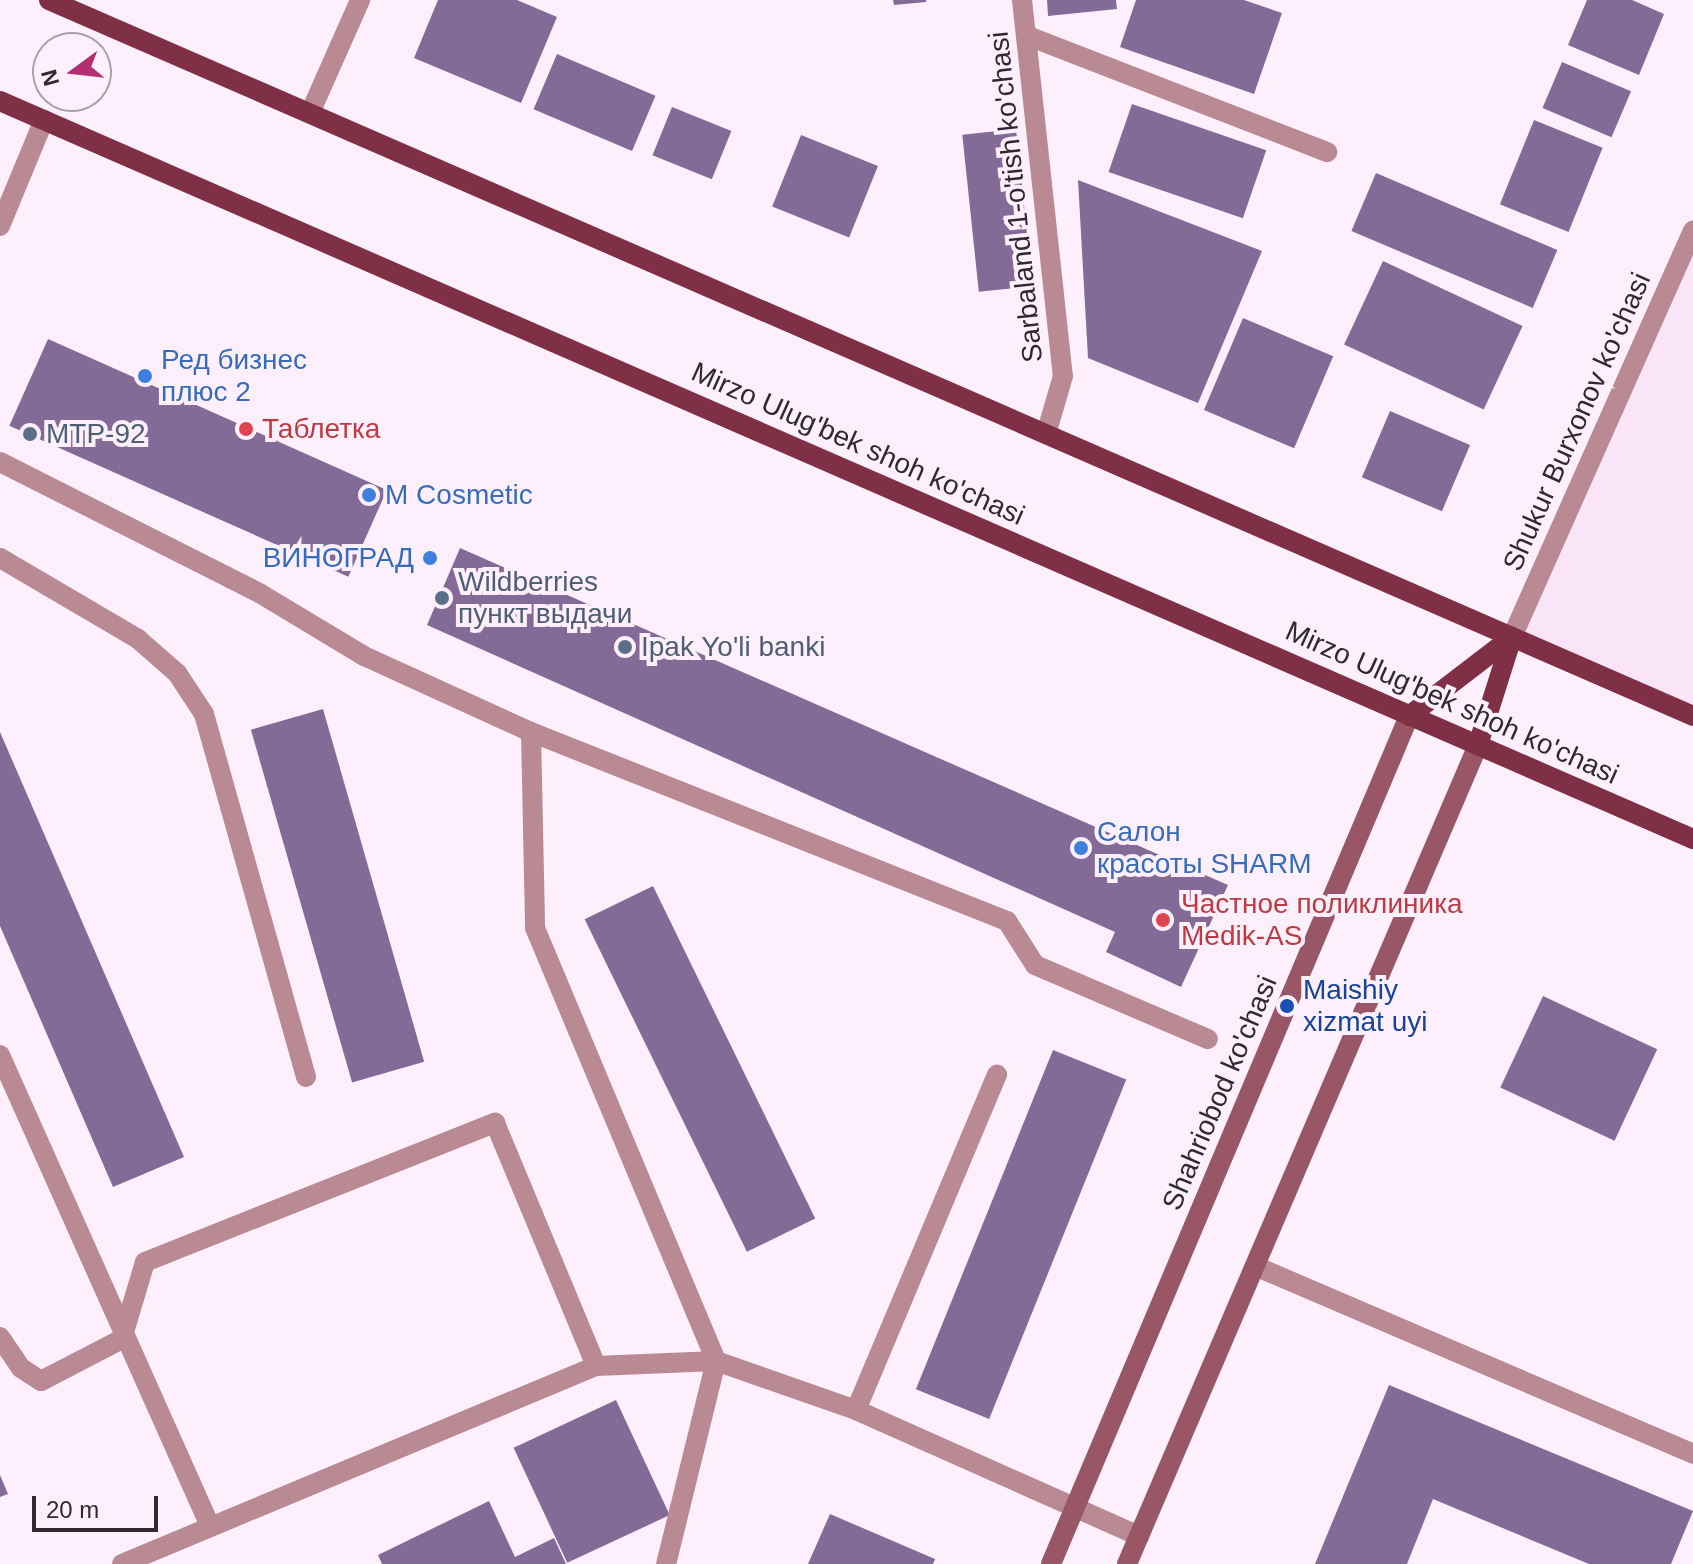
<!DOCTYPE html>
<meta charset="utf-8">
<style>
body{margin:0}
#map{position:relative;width:1693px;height:1564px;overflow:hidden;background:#fdf0fc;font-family:Arial,sans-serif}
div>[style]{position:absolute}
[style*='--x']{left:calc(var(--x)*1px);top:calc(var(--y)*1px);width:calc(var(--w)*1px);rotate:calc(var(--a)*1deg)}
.built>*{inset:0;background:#fae4f8}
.building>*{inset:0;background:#846b97;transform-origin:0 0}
.service>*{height:20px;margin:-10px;padding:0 10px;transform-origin:10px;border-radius:10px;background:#b98a93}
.minor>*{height:20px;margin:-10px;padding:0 10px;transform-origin:10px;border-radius:10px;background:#b98a93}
.tertiary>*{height:20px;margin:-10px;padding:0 10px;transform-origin:10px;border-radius:10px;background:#b98a93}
.secondary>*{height:20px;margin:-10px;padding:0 10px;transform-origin:10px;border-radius:10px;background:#995666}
.primary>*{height:20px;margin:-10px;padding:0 10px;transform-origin:10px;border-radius:10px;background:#7f2f46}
.dots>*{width:22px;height:22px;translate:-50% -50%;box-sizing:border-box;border:4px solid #fdf0fc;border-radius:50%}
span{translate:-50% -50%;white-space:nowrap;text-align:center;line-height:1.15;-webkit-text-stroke:8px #fdf0fc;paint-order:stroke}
.street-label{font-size:28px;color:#302a30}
.shop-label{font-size:28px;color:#366cbe}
.left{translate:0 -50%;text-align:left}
.right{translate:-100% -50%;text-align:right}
.health-label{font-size:28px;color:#be3a42}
.service-label{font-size:28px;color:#4e5e75}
.transit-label{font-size:28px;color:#164399}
.north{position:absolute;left:32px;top:32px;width:80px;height:80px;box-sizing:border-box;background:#fdf0fc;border:2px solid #aba1aa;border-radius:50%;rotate:255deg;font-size:22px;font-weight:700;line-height:32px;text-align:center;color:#302a30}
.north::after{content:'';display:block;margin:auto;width:28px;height:36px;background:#b32e72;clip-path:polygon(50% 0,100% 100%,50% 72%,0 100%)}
.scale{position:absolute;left:32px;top:1496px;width:126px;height:36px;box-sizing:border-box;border:4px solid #302a30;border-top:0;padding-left:10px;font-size:24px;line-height:28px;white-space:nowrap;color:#302a30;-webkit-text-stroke:6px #fdf0fc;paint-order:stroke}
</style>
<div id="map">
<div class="built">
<i style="clip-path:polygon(1693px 230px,1693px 716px,1512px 637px)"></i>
</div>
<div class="building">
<i style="clip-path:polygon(438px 0,517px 0,557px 17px,521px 103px,414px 58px)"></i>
<i style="clip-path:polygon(893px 0,926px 0,926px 2px,894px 5px)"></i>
<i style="clip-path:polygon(1047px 0,1116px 0,1117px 9px,1048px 16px)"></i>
<i style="clip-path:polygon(1136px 0,1244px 0,1282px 13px,1254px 94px,1120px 47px)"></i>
<i style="clip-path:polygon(1587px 0,1632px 0,1664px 14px,1639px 75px,1568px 45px)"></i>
<i style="left:557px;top:54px;width:107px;height:60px;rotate:23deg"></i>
<i style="left:1562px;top:62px;width:75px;height:50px;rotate:23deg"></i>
<i style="left:1132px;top:104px;width:142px;height:72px;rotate:19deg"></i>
<i style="left:672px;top:107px;width:64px;height:52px;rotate:22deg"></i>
<i style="left:1534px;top:120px;width:74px;height:91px;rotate:22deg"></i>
<i style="left:1016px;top:129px;width:158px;height:54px;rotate:84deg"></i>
<i style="left:801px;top:135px;width:83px;height:77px;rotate:22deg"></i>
<i style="left:1376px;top:173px;width:197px;height:63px;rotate:23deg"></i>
<i style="clip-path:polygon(1078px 180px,1262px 251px,1198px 403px,1088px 358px)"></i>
<i style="left:1383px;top:261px;width:154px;height:92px;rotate:25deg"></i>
<i style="left:1243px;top:318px;width:98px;height:100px;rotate:23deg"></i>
<i style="left:48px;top:339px;width:371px;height:95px;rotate:24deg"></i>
<i style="left:1390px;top:411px;width:87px;height:72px;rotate:23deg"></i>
<i style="clip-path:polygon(460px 548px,1228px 885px,1181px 987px,1106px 952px,1115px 932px,427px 625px)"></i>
<i style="left:323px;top:709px;width:367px;height:75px;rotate:74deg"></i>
<i style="clip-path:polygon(0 732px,184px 1157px,113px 1187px,0 926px)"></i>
<i style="left:653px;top:886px;width:370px;height:76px;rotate:64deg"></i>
<i style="left:1543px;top:996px;width:126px;height:101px;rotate:25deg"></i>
<i style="left:1053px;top:1050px;width:79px;height:366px;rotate:22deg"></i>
<i style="clip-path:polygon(1389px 1385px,1693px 1511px,1671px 1564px,1589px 1564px,1433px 1499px,1407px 1564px,1315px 1564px)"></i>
<i style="left:616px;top:1400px;width:127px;height:113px;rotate:65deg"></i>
<i style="clip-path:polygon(0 1475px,8px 1494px,0 1497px)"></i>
<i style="clip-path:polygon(489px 1501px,515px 1557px,554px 1538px,566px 1564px,382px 1564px,378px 1555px)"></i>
<i style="clip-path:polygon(830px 1514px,935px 1559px,933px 1564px,808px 1564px)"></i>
</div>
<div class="service">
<i style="--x:1028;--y:36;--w:321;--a:21.2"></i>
<i style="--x:0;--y:226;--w:115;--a:-67.5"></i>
<i style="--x:0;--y:462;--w:292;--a:26.8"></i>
<i style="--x:261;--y:594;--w:120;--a:31"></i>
<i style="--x:364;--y:656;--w:183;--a:24.5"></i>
<i style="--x:531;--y:732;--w:512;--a:21.66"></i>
<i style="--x:1007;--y:921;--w:52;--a:57.5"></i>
<i style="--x:1035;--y:965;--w:188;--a:23.2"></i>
<i style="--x:0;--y:558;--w:160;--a:30.4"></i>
<i style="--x:138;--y:639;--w:52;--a:41.1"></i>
<i style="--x:177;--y:673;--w:49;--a:56.6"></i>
<i style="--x:204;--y:714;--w:377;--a:74.3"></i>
<i style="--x:531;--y:732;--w:196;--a:88.8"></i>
<i style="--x:535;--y:928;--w:469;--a:67.3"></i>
<i style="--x:716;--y:1361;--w:209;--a:103.8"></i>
<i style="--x:0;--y:1055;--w:516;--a:65.97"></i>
<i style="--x:1255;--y:1266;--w:477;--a:23.2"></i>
<i style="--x:0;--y:1337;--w:37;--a:56"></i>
<i style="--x:21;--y:1368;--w:24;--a:33"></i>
<i style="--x:41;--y:1381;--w:91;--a:-27.4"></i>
<i style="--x:122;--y:1339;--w:80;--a:-73.4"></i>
<i style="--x:145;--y:1262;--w:377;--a:-21.7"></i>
<i style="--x:495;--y:1123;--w:263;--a:67.4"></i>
<i style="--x:856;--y:1410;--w:364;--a:-67.2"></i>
<i style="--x:122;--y:1564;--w:514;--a:-22.67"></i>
<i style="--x:596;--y:1366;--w:120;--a:-2.4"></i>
<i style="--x:716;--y:1361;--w:148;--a:19.3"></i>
<i style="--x:856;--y:1410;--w:310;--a:24"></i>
</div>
<div class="minor">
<i style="--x:1022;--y:0;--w:378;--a:83.8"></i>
<i style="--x:1063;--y:376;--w:60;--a:106.3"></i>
<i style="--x:310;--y:113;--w:124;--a:-66.1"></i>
</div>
<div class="tertiary">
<i style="--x:1512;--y:637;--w:445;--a:-66"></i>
</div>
<div class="secondary">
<i style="--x:1051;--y:1564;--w:920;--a:-67.11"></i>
<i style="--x:1127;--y:1564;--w:891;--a:-66.8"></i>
</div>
<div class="primary">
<i style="--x:49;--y:0;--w:1793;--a:23.53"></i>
<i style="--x:0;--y:101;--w:1847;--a:23.55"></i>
<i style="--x:1409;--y:716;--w:130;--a:-37.5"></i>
<i style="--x:1478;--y:745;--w:113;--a:-72.5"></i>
</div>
<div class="dots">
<i style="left:145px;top:376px;background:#3f7fe0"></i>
<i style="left:246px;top:429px;background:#e0444e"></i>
<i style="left:30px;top:434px;background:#5c6f8a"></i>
<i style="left:369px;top:495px;background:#3f7fe0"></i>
<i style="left:430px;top:558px;background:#3f7fe0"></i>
<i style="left:442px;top:598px;background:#5c6f8a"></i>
<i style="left:625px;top:647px;background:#5c6f8a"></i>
<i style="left:1081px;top:848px;background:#3f7fe0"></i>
<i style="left:1163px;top:920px;background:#e0444e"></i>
<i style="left:1287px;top:1006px;background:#1a4fb4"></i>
</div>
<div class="street-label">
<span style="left:1016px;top:197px;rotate:-96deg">Sarbaland 1-o'tish ko'chasi</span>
<span style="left:1577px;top:422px;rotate:-66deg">Shukur Burxonov ko'chasi</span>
<span style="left:858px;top:444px;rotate:24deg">Mirzo Ulug'bek shoh ko'chasi</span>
<span style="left:1452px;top:703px;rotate:24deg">Mirzo Ulug'bek shoh ko'chasi</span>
<span style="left:1220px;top:1093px;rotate:-67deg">Shahriobod ko'chasi</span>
</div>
<div class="shop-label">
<span class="left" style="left:161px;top:376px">Ред бизнес<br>плюс 2</span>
<span class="left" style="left:385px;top:495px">M Cosmetic</span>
<span class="right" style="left:414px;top:558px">ВИНОГРАД</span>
<span class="left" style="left:1097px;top:848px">Салон<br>красоты SHARM</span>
</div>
<div class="health-label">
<span class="left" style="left:262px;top:429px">Таблетка</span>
<span class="left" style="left:1181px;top:920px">Частное поликлиника<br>Medik-AS</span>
</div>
<div class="service-label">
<span class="left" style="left:46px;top:434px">MTP-92</span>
<span class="left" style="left:458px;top:598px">Wildberries<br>пункт выдачи</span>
<span class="left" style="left:641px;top:647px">Ipak Yo'li banki</span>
</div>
<div class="transit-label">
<span class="left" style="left:1303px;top:1006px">Maishiy<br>xizmat uyi</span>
</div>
<div class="north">N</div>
<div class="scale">20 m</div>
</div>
